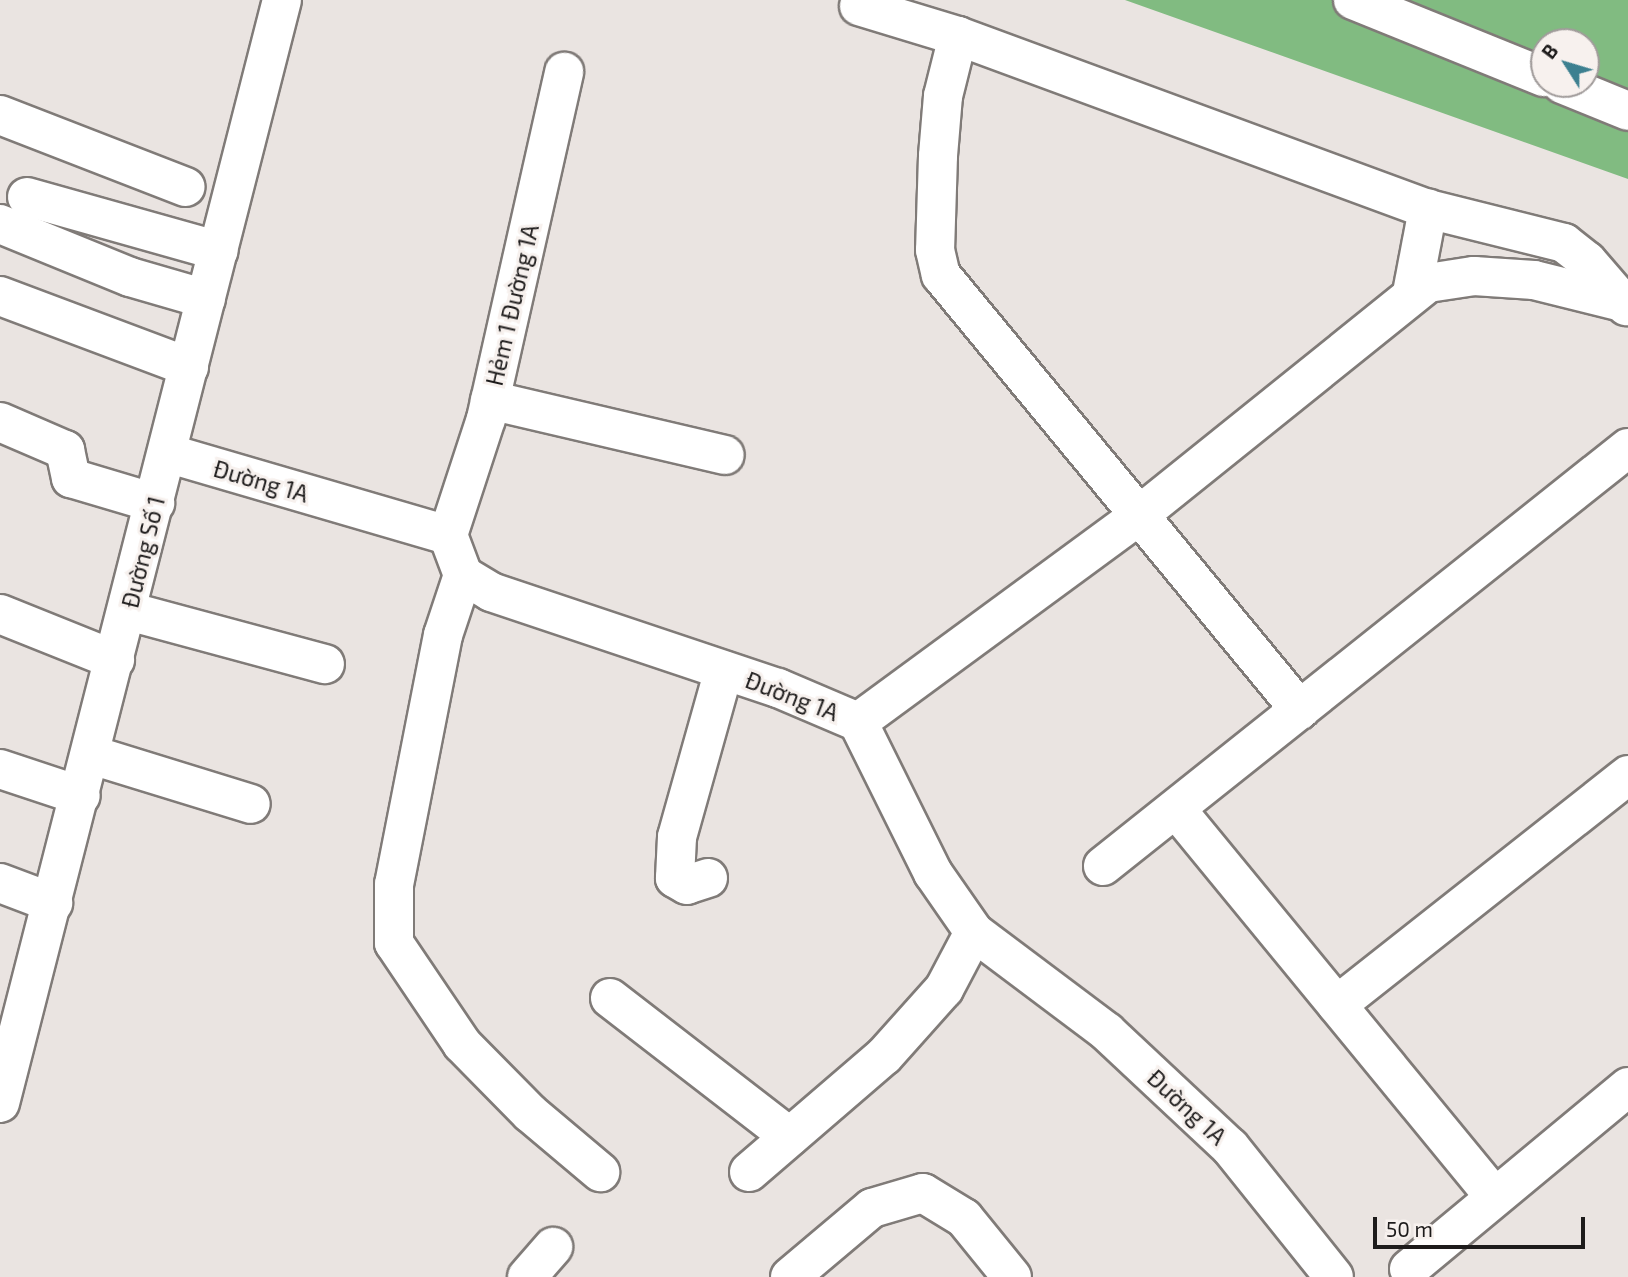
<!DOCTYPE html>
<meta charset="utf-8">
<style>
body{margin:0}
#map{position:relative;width:1628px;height:1277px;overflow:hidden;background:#eae4e1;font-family:"Exo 2",sans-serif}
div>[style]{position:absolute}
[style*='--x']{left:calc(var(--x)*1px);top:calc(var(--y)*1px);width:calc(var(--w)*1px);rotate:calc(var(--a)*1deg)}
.forest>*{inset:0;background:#81bb81}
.roads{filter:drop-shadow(2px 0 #807b78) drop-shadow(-2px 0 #807b78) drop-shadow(0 2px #807b78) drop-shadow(0 -2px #807b78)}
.minor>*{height:38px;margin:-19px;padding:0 19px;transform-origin:19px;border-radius:19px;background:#fff}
span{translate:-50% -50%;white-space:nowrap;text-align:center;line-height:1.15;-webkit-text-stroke:6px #f7f1ee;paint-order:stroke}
.street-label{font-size:23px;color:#1d1b1b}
.north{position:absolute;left:1530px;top:28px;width:70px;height:70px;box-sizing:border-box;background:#f7f1ee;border:2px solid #a09b9a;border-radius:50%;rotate:307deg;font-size:19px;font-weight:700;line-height:28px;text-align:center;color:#1d1b1b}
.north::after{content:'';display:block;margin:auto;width:24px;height:32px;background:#3d8090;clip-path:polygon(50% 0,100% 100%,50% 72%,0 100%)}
.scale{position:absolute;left:1373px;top:1217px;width:212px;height:32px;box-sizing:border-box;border:4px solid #1d1b1b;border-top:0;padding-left:9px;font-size:21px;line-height:24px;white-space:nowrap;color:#1d1b1b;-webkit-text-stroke:5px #f7f1ee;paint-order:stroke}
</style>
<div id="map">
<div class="forest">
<i style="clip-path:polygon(evenodd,1125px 0,1628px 0,1628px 179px,1125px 0,1544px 42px,1586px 42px,1586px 84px,1544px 84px,1544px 42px)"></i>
</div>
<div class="roads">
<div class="minor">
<i style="--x:1353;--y:0;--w:206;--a:22"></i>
<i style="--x:859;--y:6;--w:103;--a:16.9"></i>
<i style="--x:958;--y:36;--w:501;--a:20.21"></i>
<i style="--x:1428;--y:209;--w:140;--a:14"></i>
<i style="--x:1564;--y:243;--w:29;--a:38"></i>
<i style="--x:1587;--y:261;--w:60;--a:49.1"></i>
<i style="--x:958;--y:36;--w:62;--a:104"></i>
<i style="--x:943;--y:96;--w:60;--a:94.8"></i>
<i style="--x:938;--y:156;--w:94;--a:91.8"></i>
<i style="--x:935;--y:250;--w:26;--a:77"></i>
<i style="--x:941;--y:275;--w:564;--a:50.47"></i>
<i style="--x:1562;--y:84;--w:71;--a:22.2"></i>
<i style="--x:0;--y:115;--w:199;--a:21.2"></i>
<i style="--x:27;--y:197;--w:199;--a:15.7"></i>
<i style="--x:0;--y:224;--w:140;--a:22.2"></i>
<i style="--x:130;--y:277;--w:79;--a:16.1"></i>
<i style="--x:1412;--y:293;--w:86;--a:-79.2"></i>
<i style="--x:0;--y:296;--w:202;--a:20.6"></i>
<i style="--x:490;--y:400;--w:241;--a:13.2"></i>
<i style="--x:0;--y:422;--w:71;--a:23.3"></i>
<i style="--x:65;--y:450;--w:29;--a:78"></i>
<i style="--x:71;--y:478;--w:88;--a:16.6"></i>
<i style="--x:167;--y:453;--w:293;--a:16.3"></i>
<i style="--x:448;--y:535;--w:43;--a:69.4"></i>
<i style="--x:463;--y:575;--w:33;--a:31"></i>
<i style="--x:491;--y:592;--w:303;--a:18.5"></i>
<i style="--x:778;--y:688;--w:87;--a:23"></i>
<i style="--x:858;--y:722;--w:169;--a:63.6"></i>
<i style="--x:933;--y:873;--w:72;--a:55.2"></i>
<i style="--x:974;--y:932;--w:166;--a:36.9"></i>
<i style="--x:1107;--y:1032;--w:168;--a:43.1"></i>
<i style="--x:1230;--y:1147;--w:166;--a:51.3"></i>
<i style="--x:448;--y:535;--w:122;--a:-71.9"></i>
<i style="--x:486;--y:419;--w:356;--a:-77.3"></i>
<i style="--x:463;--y:575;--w:63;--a:108.4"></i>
<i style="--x:443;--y:635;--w:254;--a:101.1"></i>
<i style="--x:394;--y:884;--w:59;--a:90"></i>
<i style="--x:394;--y:943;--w:122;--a:56"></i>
<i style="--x:462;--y:1044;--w:97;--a:45.4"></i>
<i style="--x:530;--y:1113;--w:92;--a:40.1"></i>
<i style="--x:128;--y:611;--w:204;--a:15.1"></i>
<i style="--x:0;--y:614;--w:124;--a:21.8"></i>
<i style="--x:858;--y:722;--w:348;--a:-36.3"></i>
<i style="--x:1138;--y:516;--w:372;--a:-38.8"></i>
<i style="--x:1428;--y:283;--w:47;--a:-8.7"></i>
<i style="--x:1474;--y:276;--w:60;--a:3.8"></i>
<i style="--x:1534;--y:280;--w:87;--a:14"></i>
<i style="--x:92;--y:755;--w:166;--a:17.1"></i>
<i style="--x:0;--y:769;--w:85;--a:18.4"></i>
<i style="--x:1176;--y:809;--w:499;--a:50.6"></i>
<i style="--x:1103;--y:866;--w:671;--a:-38.53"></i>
<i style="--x:708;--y:878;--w:22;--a:162"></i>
<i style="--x:687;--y:885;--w:14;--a:-150"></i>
<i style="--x:675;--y:878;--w:41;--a:-87.2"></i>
<i style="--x:677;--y:837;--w:173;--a:-74.3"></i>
<i style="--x:0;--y:883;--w:57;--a:20.7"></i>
<i style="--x:610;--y:998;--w:227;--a:37.7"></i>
<i style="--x:1337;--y:1005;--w:371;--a:-38.3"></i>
<i style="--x:0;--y:1103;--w:1138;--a:-75.66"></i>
<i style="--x:749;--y:1172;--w:178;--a:-40.7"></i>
<i style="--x:884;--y:1056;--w:90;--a:-48.2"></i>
<i style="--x:944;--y:989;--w:64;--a:-62.2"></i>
<i style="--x:1409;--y:1269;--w:285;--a:-39.7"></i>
<i style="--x:527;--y:1277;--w:40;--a:-49"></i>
<i style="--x:790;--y:1277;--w:107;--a:-40.1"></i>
<i style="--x:872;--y:1208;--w:53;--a:-16.4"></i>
<i style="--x:923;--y:1193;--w:48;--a:31.4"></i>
<i style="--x:964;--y:1218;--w:76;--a:50.9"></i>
</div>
</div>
<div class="street-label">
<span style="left:512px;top:305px;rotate:-77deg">Hẻm 1 Đường 1A</span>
<span style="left:261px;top:481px;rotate:16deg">Đường 1A</span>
<span style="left:143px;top:552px;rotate:-76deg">Đường Số 1</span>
<span style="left:792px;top:696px;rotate:21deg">Đường 1A</span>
<span style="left:1187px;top:1107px;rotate:43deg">Đường 1A</span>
</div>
<div class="north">B</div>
<div class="scale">50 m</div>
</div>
